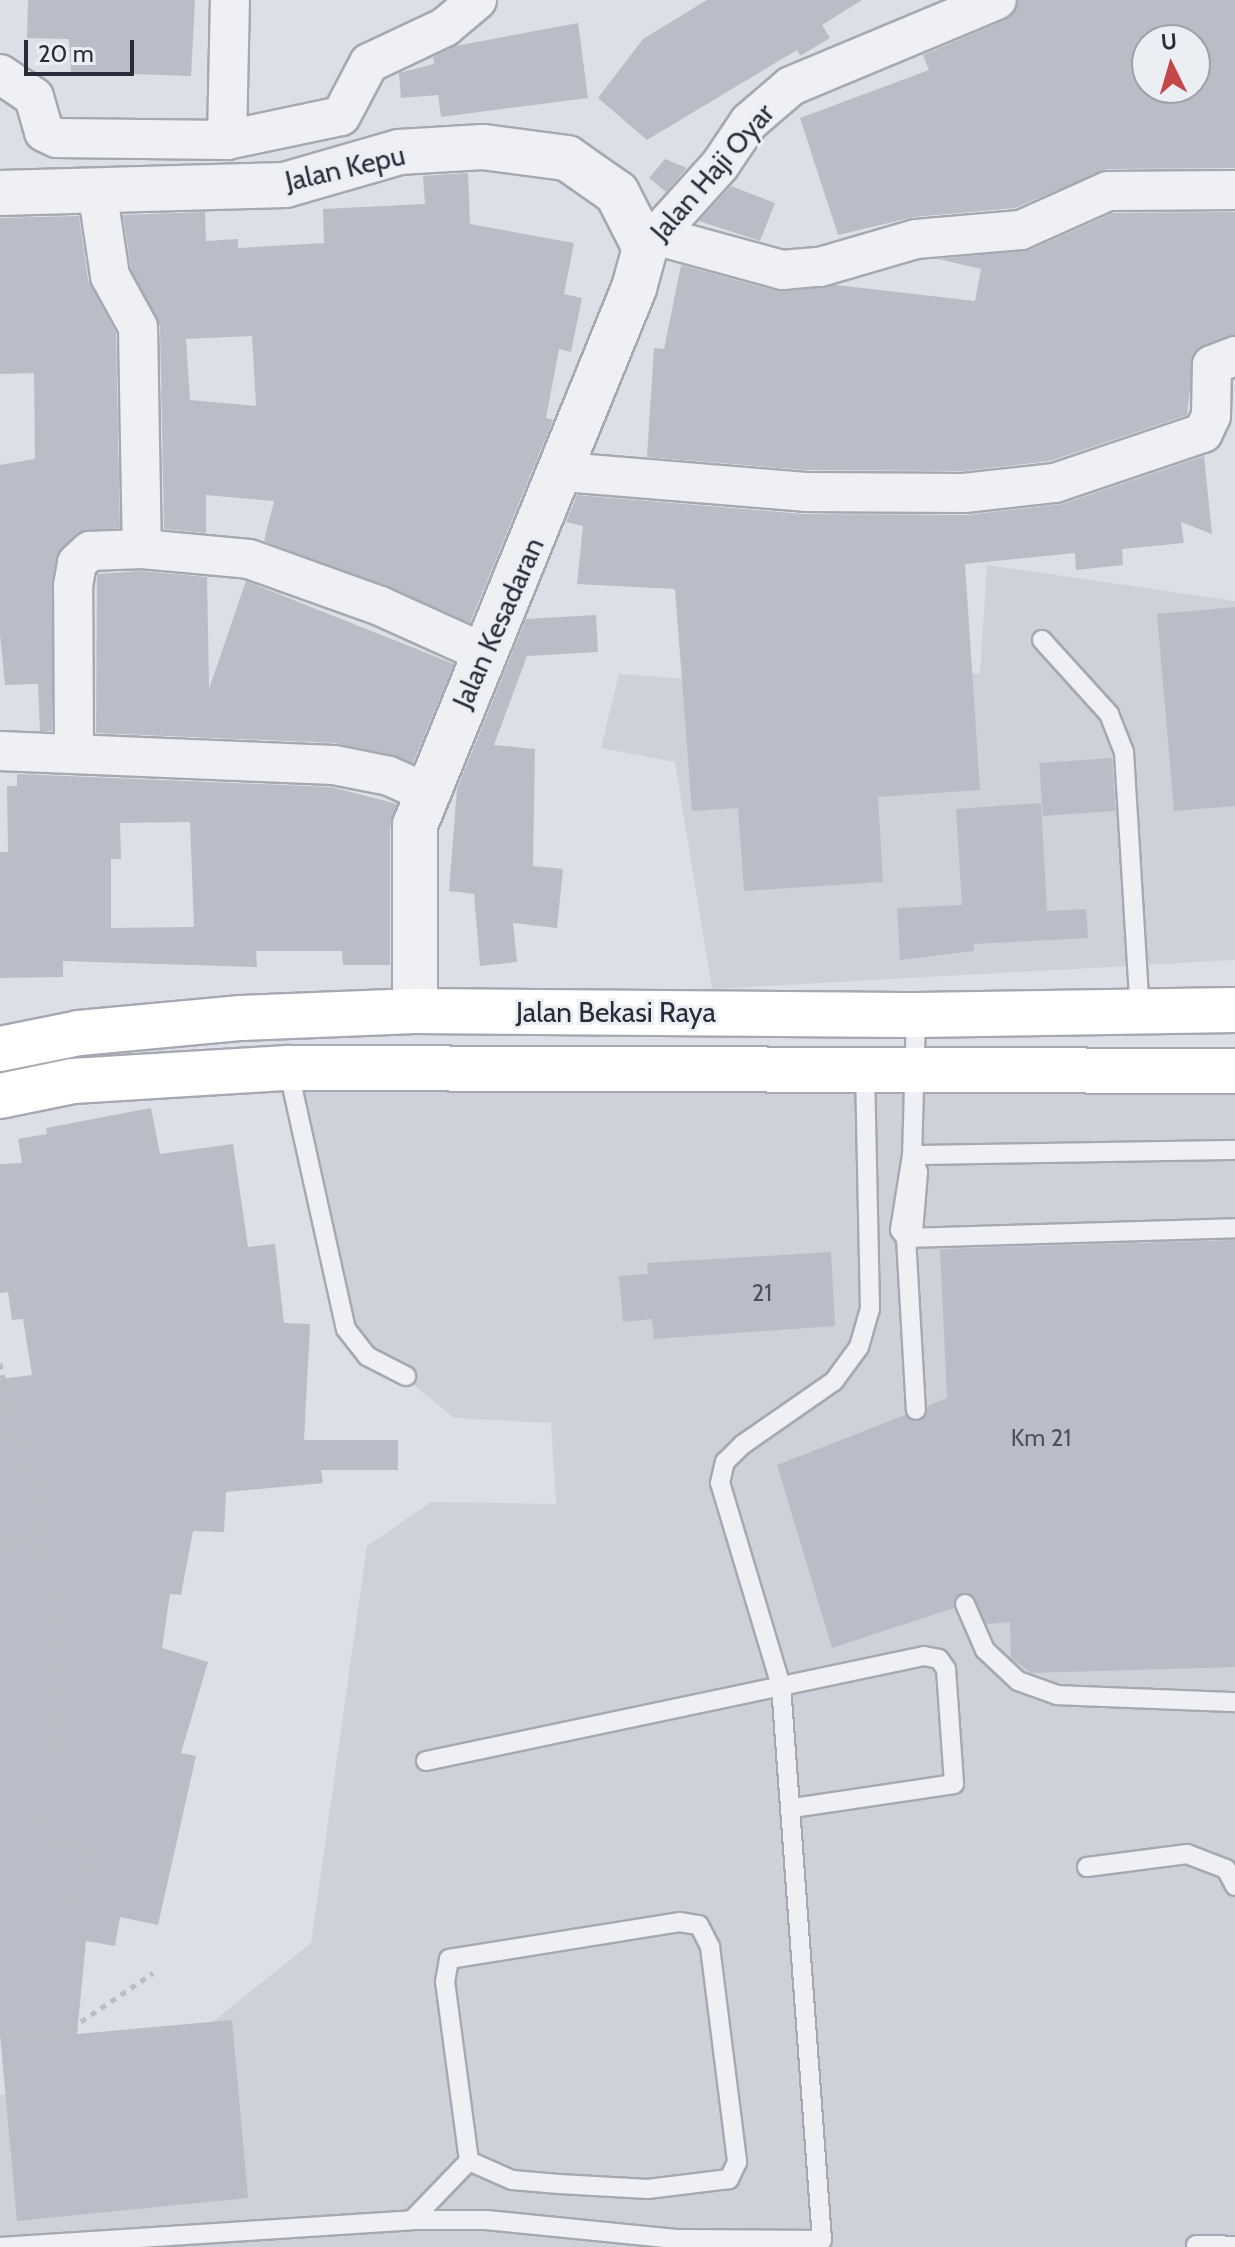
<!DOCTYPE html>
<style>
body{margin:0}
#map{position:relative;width:1235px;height:2247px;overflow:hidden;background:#dcdfe5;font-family:Cabin,sans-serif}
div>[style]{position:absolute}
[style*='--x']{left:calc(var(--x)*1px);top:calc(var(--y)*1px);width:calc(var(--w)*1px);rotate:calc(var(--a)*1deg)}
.built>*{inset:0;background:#ced1da}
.building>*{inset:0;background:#babdc8;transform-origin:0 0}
.path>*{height:5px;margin-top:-2.5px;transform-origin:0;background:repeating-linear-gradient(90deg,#bbbdc4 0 6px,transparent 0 12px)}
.roads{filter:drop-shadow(2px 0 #a6a9b2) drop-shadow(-2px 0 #a6a9b2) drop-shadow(0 2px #a6a9b2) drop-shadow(0 -2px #a6a9b2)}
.service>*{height:18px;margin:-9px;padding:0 9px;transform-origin:9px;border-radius:9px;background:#eff0f4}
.minor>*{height:38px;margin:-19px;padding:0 19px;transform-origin:19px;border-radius:19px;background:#eff0f4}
.tertiary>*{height:44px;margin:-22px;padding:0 22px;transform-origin:22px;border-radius:22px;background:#eff0f4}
.trunk>*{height:44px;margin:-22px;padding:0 22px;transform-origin:22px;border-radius:22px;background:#fff}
span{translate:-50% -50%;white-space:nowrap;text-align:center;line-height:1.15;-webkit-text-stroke:6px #ebeef3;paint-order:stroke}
.number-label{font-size:24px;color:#4c505e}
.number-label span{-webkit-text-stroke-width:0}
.street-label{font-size:28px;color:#272c3b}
.north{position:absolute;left:1131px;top:24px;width:80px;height:80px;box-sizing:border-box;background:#ebeef3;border:2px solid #9da0a9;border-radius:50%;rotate:355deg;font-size:22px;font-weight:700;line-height:32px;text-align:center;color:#272c3b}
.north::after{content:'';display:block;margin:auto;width:28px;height:36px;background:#c54649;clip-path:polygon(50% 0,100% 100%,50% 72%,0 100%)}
.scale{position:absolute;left:24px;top:40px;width:110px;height:36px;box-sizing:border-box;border:4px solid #272c3b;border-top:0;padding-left:10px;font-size:24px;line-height:28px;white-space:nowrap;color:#272c3b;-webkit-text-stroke:6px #ebeef3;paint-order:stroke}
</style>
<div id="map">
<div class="built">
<i style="clip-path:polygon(987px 565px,1235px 601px,1235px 960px,712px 989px,675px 762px,601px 748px,619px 674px,804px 687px,980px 673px)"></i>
<i style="clip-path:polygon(1235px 1063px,1235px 2247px,0 2247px,0 2095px,160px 2064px,311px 1943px,367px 1546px,431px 1502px,556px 1504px,551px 1423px,454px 1418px,346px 1329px,288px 1068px)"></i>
</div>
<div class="building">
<i style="clip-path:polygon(28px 0,195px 0,191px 76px,71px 72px,69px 39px,27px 38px)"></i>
<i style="clip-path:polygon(707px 0,862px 0,822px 25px,830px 38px,800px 56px,797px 50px,647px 140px,598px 98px,643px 39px)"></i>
<i style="clip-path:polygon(evenodd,1019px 0,1235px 0,1235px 168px,1107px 169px,1015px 208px,914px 217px,838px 235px,800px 118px,929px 70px,923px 55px,1005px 20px,1019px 0,1147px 40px,1195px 40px,1195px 88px,1147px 88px,1147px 40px)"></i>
<i style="clip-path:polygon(578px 23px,588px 98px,441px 117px,438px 95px,401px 98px,399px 73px,434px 64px,433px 57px,455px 46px)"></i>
<i style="clip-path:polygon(665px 159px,687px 168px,666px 192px,649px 178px)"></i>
<i style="clip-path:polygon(evenodd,468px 173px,470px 224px,574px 243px,564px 294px,582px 298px,571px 352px,559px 349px,546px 418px,553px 420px,470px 623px,264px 541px,274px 501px,206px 495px,206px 533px,164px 529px,160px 327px,131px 269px,123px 215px,205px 212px,206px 241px,238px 239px,238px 248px,324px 243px,323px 209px,425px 204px,423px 176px,468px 173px,252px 336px,256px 406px,190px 400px,186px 339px,252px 336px)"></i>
<i style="clip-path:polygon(731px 186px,775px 203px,760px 241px,699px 221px)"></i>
<i style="clip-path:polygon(1235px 212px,1235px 335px,1194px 353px,1187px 415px,1050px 461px,963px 471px,806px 470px,647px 457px,654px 348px,664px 349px,681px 265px,777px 291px,836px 285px,975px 301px,981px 269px,938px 259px,1030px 250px,1113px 213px)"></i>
<i style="clip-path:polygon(79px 216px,88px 280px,116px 333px,120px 528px,76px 534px,56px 558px,52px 731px,40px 731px,38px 684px,5px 685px,0 634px,0 465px,35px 459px,34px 373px,0 374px,0 218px)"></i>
<i style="clip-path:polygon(1204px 456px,1212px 534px,1181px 522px,1184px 543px,1122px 549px,1123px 565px,1076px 570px,1075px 553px,965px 564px,980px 790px,878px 797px,883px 882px,744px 891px,738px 808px,692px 811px,675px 589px,577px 584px,583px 526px,566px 522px,577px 495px,803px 514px,966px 515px,1062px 504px)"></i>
<i style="clip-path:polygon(141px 571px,207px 577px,209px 689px,246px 581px,454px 664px,413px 763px,335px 743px,96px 733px,97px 574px)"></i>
<i style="clip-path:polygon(1235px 607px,1235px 806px,1174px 811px,1157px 614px)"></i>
<i style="clip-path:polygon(596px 615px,598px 652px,527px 656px,494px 745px,535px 749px,533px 866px,563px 869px,557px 928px,513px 923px,517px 962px,480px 966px,474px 894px,449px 891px,457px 789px,526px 619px)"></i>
<i style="left:1112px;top:758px;width:53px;height:73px;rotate:86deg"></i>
<i style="clip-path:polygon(evenodd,17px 774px,331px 787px,397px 804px,390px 825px,390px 965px,343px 965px,342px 951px,256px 951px,257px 967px,63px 961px,63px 977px,0 978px,0 852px,8px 852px,7px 786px,17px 786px,17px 774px,190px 822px,194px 927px,111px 928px,111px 859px,121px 859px,120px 823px,190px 822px)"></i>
<i style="clip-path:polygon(1041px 803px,1047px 911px,1086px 909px,1088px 938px,974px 944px,974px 951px,900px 960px,897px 908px,962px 905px,956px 809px)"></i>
<i style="clip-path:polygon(151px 1108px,160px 1154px,233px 1144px,248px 1247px,275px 1244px,284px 1323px,310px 1324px,304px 1440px,398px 1440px,398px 1470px,321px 1470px,323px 1483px,226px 1492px,224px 1532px,193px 1531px,181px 1595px,170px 1594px,162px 1648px,208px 1662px,181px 1753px,196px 1756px,158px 1925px,120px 1917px,115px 1946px,86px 1941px,77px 2034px,232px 2020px,248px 2198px,17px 2221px,0 2034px,0 1379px,32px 1375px,23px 1319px,12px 1320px,8px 1292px,0 1293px,0 1164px,22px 1163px,18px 1139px,47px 1134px,46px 1128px)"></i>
<i style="clip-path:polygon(1235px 1240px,1235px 1667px,1031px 1673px,1011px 1658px,1010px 1622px,987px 1624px,966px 1592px,955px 1598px,954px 1608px,832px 1648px,777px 1465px,905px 1415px,922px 1420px,928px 1406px,947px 1398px,940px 1249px)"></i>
<i style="clip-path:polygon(831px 1252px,835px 1326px,654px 1339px,652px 1319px,623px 1322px,619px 1276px,648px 1274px,647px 1263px)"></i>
</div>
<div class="path">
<i style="--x:0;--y:1363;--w:81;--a:78.6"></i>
<i style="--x:16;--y:1442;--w:33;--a:59"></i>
<i style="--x:33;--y:1470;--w:73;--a:86.9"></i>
<i style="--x:37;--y:1543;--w:42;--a:62.8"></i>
<i style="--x:56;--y:1580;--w:130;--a:90"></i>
<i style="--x:56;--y:1710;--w:111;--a:95.1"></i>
<i style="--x:46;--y:1821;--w:20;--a:70"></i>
<i style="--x:53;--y:1840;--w:34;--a:17"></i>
<i style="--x:86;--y:1850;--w:72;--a:98.8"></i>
<i style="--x:0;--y:1544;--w:37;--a:-2"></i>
<i style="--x:0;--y:2034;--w:32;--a:11"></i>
<i style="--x:31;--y:2040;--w:30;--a:-9"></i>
<i style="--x:61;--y:2035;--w:111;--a:-34"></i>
</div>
<div class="roads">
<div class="service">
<i style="--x:1042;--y:640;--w:100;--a:47.8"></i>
<i style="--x:1109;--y:714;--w:41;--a:68.5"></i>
<i style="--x:1124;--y:752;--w:261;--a:86.5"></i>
<i style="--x:916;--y:1015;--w:140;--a:91.6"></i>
<i style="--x:912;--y:1155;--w:76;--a:99.1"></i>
<i style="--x:900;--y:1230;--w:10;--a:53"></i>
<i style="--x:906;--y:1238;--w:172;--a:86.7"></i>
<i style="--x:288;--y:1068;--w:267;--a:77.5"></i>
<i style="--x:346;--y:1329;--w:34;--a:52"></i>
<i style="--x:367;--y:1356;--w:44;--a:27.1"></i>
<i style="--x:912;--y:1155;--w:323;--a:-0.9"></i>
<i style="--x:906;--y:1238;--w:329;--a:-1.7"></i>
<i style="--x:906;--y:1238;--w:9;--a:-41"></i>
<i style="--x:913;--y:1232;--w:60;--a:-85.2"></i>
<i style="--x:918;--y:1172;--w:18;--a:-109"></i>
<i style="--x:965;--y:1604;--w:50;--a:66.5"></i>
<i style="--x:985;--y:1650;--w:45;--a:43.2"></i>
<i style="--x:1018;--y:1681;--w:41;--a:19.7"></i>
<i style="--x:1057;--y:1695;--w:178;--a:2.3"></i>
<i style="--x:426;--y:1761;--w:509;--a:-11.91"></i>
<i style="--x:924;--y:1656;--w:15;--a:11"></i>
<i style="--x:939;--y:1659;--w:12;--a:55"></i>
<i style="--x:946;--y:1669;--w:115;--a:86"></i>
<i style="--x:954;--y:1784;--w:162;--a:171.5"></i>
<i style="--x:1087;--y:1867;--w:101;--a:-7.4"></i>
<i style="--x:1187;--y:1854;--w:42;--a:21"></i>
<i style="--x:1226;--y:1869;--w:19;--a:62"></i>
<i style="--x:412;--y:2220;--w:82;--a:-46"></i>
<i style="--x:469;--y:2161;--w:181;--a:-97.6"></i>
<i style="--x:445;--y:1982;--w:23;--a:-80"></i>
<i style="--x:449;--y:1959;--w:233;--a:-9.1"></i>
<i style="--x:679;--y:1922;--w:20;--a:9"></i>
<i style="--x:699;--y:1925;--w:25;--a:63"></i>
<i style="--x:710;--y:1947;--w:217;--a:82.8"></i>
<i style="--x:737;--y:2162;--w:19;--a:115"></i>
<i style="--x:729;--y:2179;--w:82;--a:173"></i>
<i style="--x:648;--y:2189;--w:89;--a:-176.8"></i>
<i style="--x:559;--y:2184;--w:47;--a:-175.1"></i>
<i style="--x:512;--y:2180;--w:47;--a:-156.2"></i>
<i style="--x:1196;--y:2245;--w:39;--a:1"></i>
<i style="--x:0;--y:2247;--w:413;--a:-3.7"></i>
<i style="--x:412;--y:2220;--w:74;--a:0"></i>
<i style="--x:486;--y:2220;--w:191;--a:5.7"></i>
<i style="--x:676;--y:2239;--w:146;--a:0.4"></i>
<i style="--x:822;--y:2240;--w:556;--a:-94.23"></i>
<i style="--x:781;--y:1686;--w:212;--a:-106.7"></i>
<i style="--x:720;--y:1483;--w:22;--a:-77"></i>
<i style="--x:725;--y:1462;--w:24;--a:-45"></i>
<i style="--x:742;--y:1445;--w:112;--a:-34.8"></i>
<i style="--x:834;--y:1381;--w:42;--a:-53.7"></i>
<i style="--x:859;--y:1347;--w:40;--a:-74"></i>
<i style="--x:870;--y:1309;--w:238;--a:-91.2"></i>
</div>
<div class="minor">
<i style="--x:0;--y:74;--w:41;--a:34.1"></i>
<i style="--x:34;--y:97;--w:36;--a:74"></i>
<i style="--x:44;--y:132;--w:14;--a:25"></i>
<i style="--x:57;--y:138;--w:170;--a:0.7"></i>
<i style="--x:227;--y:140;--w:116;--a:-11.9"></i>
<i style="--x:341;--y:116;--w:60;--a:-62.2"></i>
<i style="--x:369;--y:63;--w:84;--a:-25.3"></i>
<i style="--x:445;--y:27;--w:42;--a:-40.2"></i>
<i style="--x:227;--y:140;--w:140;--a:-88.8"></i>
<i style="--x:97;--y:189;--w:88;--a:81.5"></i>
<i style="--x:110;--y:276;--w:58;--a:61.2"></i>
<i style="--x:138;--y:327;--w:222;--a:89"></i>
<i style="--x:658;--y:236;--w:129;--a:15.3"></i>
<i style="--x:782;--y:270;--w:38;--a:-5"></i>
<i style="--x:820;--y:267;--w:100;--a:-16.3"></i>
<i style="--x:916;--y:239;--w:105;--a:-4.9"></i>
<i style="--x:1021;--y:230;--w:95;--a:-24.1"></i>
<i style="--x:1108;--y:191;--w:127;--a:-0.5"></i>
<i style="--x:645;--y:248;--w:112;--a:-47.9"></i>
<i style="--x:720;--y:165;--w:52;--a:-56"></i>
<i style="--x:749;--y:122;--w:55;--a:-40.6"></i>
<i style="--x:791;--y:86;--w:223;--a:-22.7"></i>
<i style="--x:564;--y:472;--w:242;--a:4.7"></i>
<i style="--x:805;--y:492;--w:159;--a:0.4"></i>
<i style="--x:964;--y:493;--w:92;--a:-6.3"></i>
<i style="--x:1055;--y:483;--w:156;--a:-18.7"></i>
<i style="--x:1203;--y:433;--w:19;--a:-65"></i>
<i style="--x:1211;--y:416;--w:51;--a:-88.9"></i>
<i style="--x:1212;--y:365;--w:25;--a:-21"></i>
<i style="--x:0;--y:751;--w:334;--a:2.4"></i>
<i style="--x:334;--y:765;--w:56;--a:11.3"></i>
<i style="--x:389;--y:776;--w:39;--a:24"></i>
<i style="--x:74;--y:751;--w:165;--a:-90.3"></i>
<i style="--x:73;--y:586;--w:23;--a:-80"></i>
<i style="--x:77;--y:563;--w:18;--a:-43"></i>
<i style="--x:90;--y:551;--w:52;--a:-2.2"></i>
<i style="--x:142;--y:549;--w:107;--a:5.3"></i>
<i style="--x:249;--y:559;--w:139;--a:19.7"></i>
<i style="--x:380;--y:606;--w:114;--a:24.3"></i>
</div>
<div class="tertiary">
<i style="--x:0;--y:193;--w:285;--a:-1.6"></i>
<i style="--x:285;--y:185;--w:119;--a:-16.1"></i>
<i style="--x:399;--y:152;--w:84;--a:-3.4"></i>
<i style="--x:483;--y:147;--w:85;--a:7.5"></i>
<i style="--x:567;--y:158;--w:61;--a:35"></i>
<i style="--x:617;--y:193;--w:62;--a:63"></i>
<i style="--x:645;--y:248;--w:41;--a:105.4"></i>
<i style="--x:634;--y:288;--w:580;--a:112.19"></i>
<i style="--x:415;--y:825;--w:186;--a:90"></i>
</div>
<div class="trunk">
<i style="--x:0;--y:1049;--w:81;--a:-11.4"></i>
<i style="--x:79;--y:1033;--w:163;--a:-5.3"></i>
<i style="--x:241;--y:1018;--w:174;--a:-2.3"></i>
<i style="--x:415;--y:1011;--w:501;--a:0.46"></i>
<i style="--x:916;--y:1015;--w:319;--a:-0.9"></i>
<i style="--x:0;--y:1096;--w:75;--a:-11.6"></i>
<i style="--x:73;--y:1081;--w:215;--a:-3.5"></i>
<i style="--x:288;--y:1068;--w:947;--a:0.18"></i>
</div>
</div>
<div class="number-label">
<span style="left:762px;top:1293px">21</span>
<span style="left:1041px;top:1438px">Km 21</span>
</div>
<div class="street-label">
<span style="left:345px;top:168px;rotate:-13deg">Jalan Kepu</span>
<span style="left:712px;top:172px;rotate:-49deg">Jalan Haji Oyar</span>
<span style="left:498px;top:623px;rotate:-66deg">Jalan Kesadaran</span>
<span style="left:616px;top:1012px">Jalan Bekasi Raya</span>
</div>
<div class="north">U</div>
<div class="scale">20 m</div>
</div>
